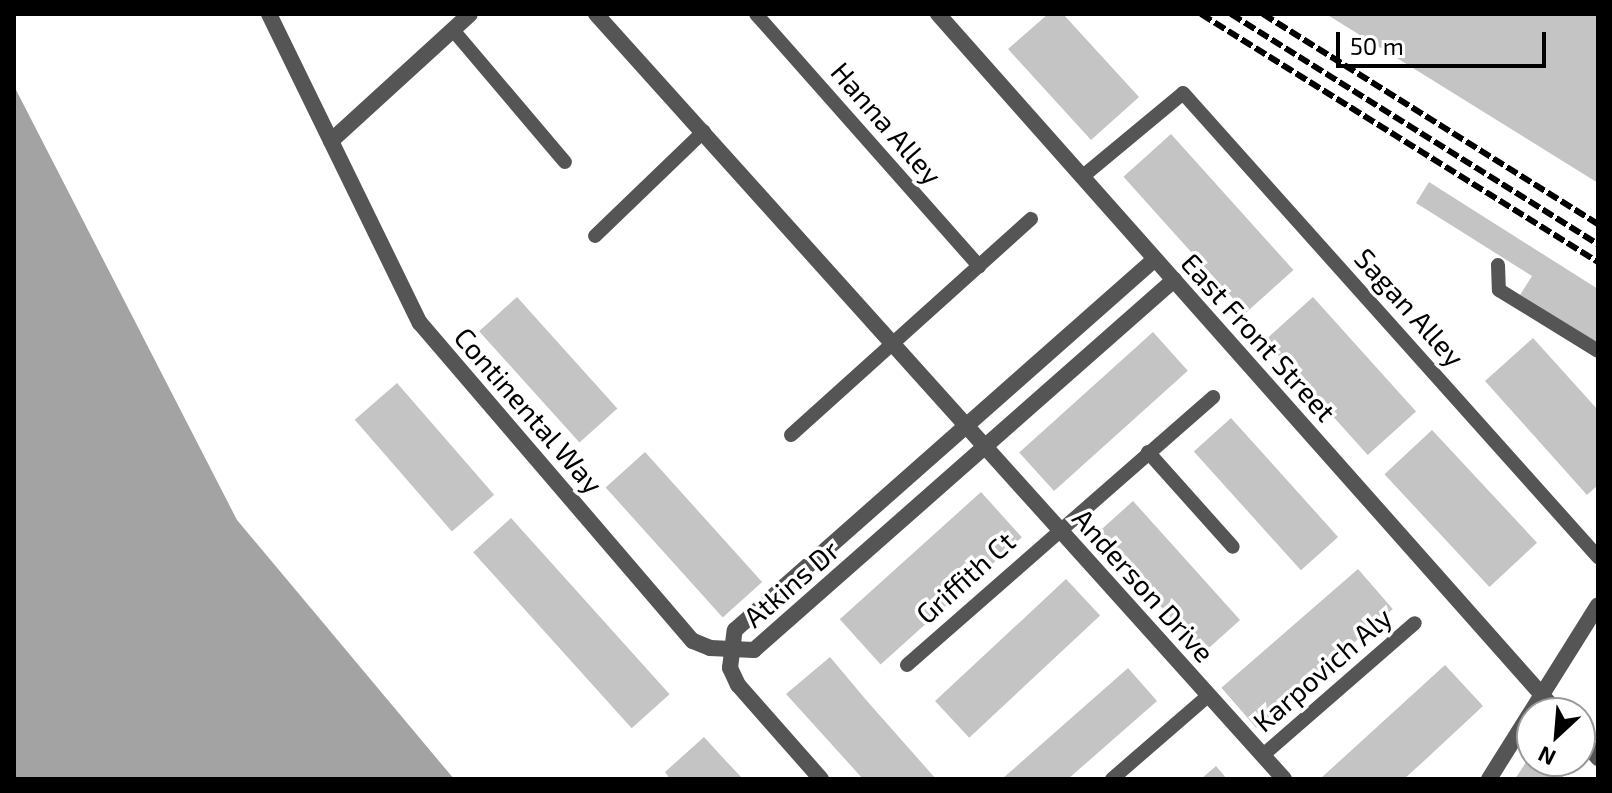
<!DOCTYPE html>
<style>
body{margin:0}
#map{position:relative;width:1612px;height:793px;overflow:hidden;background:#fff;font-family:"Exo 2",sans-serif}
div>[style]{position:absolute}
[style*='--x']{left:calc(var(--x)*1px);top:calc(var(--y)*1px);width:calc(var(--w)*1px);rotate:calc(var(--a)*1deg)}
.water>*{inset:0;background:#a3a3a3}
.building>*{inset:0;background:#c4c4c4;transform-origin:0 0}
.lane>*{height:14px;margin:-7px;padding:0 7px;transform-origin:7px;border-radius:7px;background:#555}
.street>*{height:16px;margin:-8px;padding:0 8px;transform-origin:8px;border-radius:8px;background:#555}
.rail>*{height:6px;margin-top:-3px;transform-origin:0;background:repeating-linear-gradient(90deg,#000 0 12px,transparent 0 16px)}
span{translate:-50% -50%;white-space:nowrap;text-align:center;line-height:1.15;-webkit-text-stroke:7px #fff;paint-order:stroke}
.street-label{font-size:28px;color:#000}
.frame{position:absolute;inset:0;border:16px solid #000;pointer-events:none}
.north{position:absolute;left:1516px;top:697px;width:80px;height:80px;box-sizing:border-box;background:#fff;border:2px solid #999;border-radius:50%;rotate:206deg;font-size:22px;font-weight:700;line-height:32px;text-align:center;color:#000}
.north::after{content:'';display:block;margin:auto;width:28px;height:36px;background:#000;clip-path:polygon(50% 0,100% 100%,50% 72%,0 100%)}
.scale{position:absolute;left:1336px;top:32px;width:210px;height:36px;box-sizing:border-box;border:4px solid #000;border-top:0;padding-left:10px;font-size:24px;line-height:28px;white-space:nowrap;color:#000;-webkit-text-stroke:6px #fff;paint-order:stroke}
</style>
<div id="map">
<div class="water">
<i style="clip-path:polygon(14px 86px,237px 520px,454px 779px,14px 779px)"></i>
</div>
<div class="building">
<i style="clip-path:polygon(1048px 14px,1063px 14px,1139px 97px,1091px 140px,1008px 49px)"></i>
<i style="clip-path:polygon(1326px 14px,1598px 14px,1598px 183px)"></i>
<i style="left:1171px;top:134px;width:183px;height:64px;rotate:48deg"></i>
<i style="clip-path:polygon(1429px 182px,1598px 289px,1598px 344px,1520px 295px,1532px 276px,1416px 203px)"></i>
<i style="left:517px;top:297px;width:150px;height:51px;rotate:48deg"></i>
<i style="left:1313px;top:297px;width:154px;height:65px;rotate:48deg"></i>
<i style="left:1153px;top:332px;width:52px;height:180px;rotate:48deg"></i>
<i style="clip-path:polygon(1533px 338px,1598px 410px,1598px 485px,1587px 495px,1485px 381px)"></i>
<i style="left:397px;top:383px;width:148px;height:56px;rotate:49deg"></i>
<i style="left:1231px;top:418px;width:160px;height:50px;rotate:48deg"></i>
<i style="left:1432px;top:430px;width:154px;height:65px;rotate:47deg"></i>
<i style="left:645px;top:452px;width:175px;height:53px;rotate:48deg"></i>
<i style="left:981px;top:492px;width:61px;height:190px;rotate:48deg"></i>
<i style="left:1133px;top:501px;width:160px;height:50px;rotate:48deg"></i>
<i style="left:511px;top:518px;width:237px;height:51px;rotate:48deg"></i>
<i style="left:1358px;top:569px;width:53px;height:181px;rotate:49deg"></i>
<i style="left:1066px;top:579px;width:50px;height:179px;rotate:47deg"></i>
<i style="clip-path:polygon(830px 657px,867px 701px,936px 779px,863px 779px,786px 694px)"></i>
<i style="clip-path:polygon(1445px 665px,1483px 706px,1425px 760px,1404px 779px,1320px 779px)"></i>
<i style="clip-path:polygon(1128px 668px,1157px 701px,1068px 779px,1002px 779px)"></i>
<i style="clip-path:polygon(704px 737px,725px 760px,743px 779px,670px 779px,665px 772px)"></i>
<i style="clip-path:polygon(1532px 753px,1532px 761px,1549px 761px,1565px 779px,1515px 779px)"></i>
<i style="clip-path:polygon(1216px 766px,1227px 779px,1201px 779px)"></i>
</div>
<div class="lane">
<i style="--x:756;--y:14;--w:337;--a:48.5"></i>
<i style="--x:453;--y:30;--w:173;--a:49.7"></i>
<i style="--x:1082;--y:177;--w:131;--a:-39.7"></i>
<i style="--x:1183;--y:93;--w:623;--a:48.19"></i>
<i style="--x:595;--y:236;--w:151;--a:-43.9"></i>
<i style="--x:1498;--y:265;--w:25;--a:88"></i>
<i style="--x:1499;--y:290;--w:116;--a:31.6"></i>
<i style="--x:791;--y:435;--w:323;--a:-42"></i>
<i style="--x:1148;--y:452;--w:127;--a:48.2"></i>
<i style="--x:907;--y:665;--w:407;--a:-41.2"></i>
<i style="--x:1263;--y:755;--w:201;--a:-41"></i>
<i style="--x:1112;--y:779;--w:128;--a:-40.9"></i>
</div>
<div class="street">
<i style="--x:269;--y:14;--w:344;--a:64"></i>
<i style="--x:420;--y:323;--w:419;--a:49.4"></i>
<i style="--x:693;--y:641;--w:18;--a:22"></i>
<i style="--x:710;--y:648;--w:44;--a:2.6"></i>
<i style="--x:754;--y:650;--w:560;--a:-41.38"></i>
<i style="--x:596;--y:14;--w:1029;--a:48.03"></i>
<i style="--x:938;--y:14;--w:934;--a:48.43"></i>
<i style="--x:331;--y:141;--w:188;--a:-42.4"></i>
<i style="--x:1580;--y:737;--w:28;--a:49"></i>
<i style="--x:821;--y:779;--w:125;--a:-131.4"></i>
<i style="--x:738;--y:685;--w:19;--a:-115"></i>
<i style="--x:730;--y:668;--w:38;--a:-83"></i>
<i style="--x:735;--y:630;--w:560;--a:-41.46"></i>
<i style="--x:1489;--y:779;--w:205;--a:-57.9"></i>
</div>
<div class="rail">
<i style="--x:1201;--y:14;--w:468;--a:32"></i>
<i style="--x:1231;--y:14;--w:433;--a:32.1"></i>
<i style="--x:1263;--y:14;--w:395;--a:32.1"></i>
</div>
<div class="street-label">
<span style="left:887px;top:123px;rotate:49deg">Hanna Alley</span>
<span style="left:1410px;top:307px;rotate:48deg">Sagan Alley</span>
<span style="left:1259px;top:337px;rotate:48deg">East Front Street</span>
<span style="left:529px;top:410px;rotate:49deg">Continental Way</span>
<span style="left:965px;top:577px;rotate:-42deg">Griffith Ct</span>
<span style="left:791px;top:583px;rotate:-41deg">Atkins Dr</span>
<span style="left:1144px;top:585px;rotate:48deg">Anderson Drive</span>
<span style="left:1322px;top:669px;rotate:-41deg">Karpovich Aly</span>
</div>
<div class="frame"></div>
<div class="north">N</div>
<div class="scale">50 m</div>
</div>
